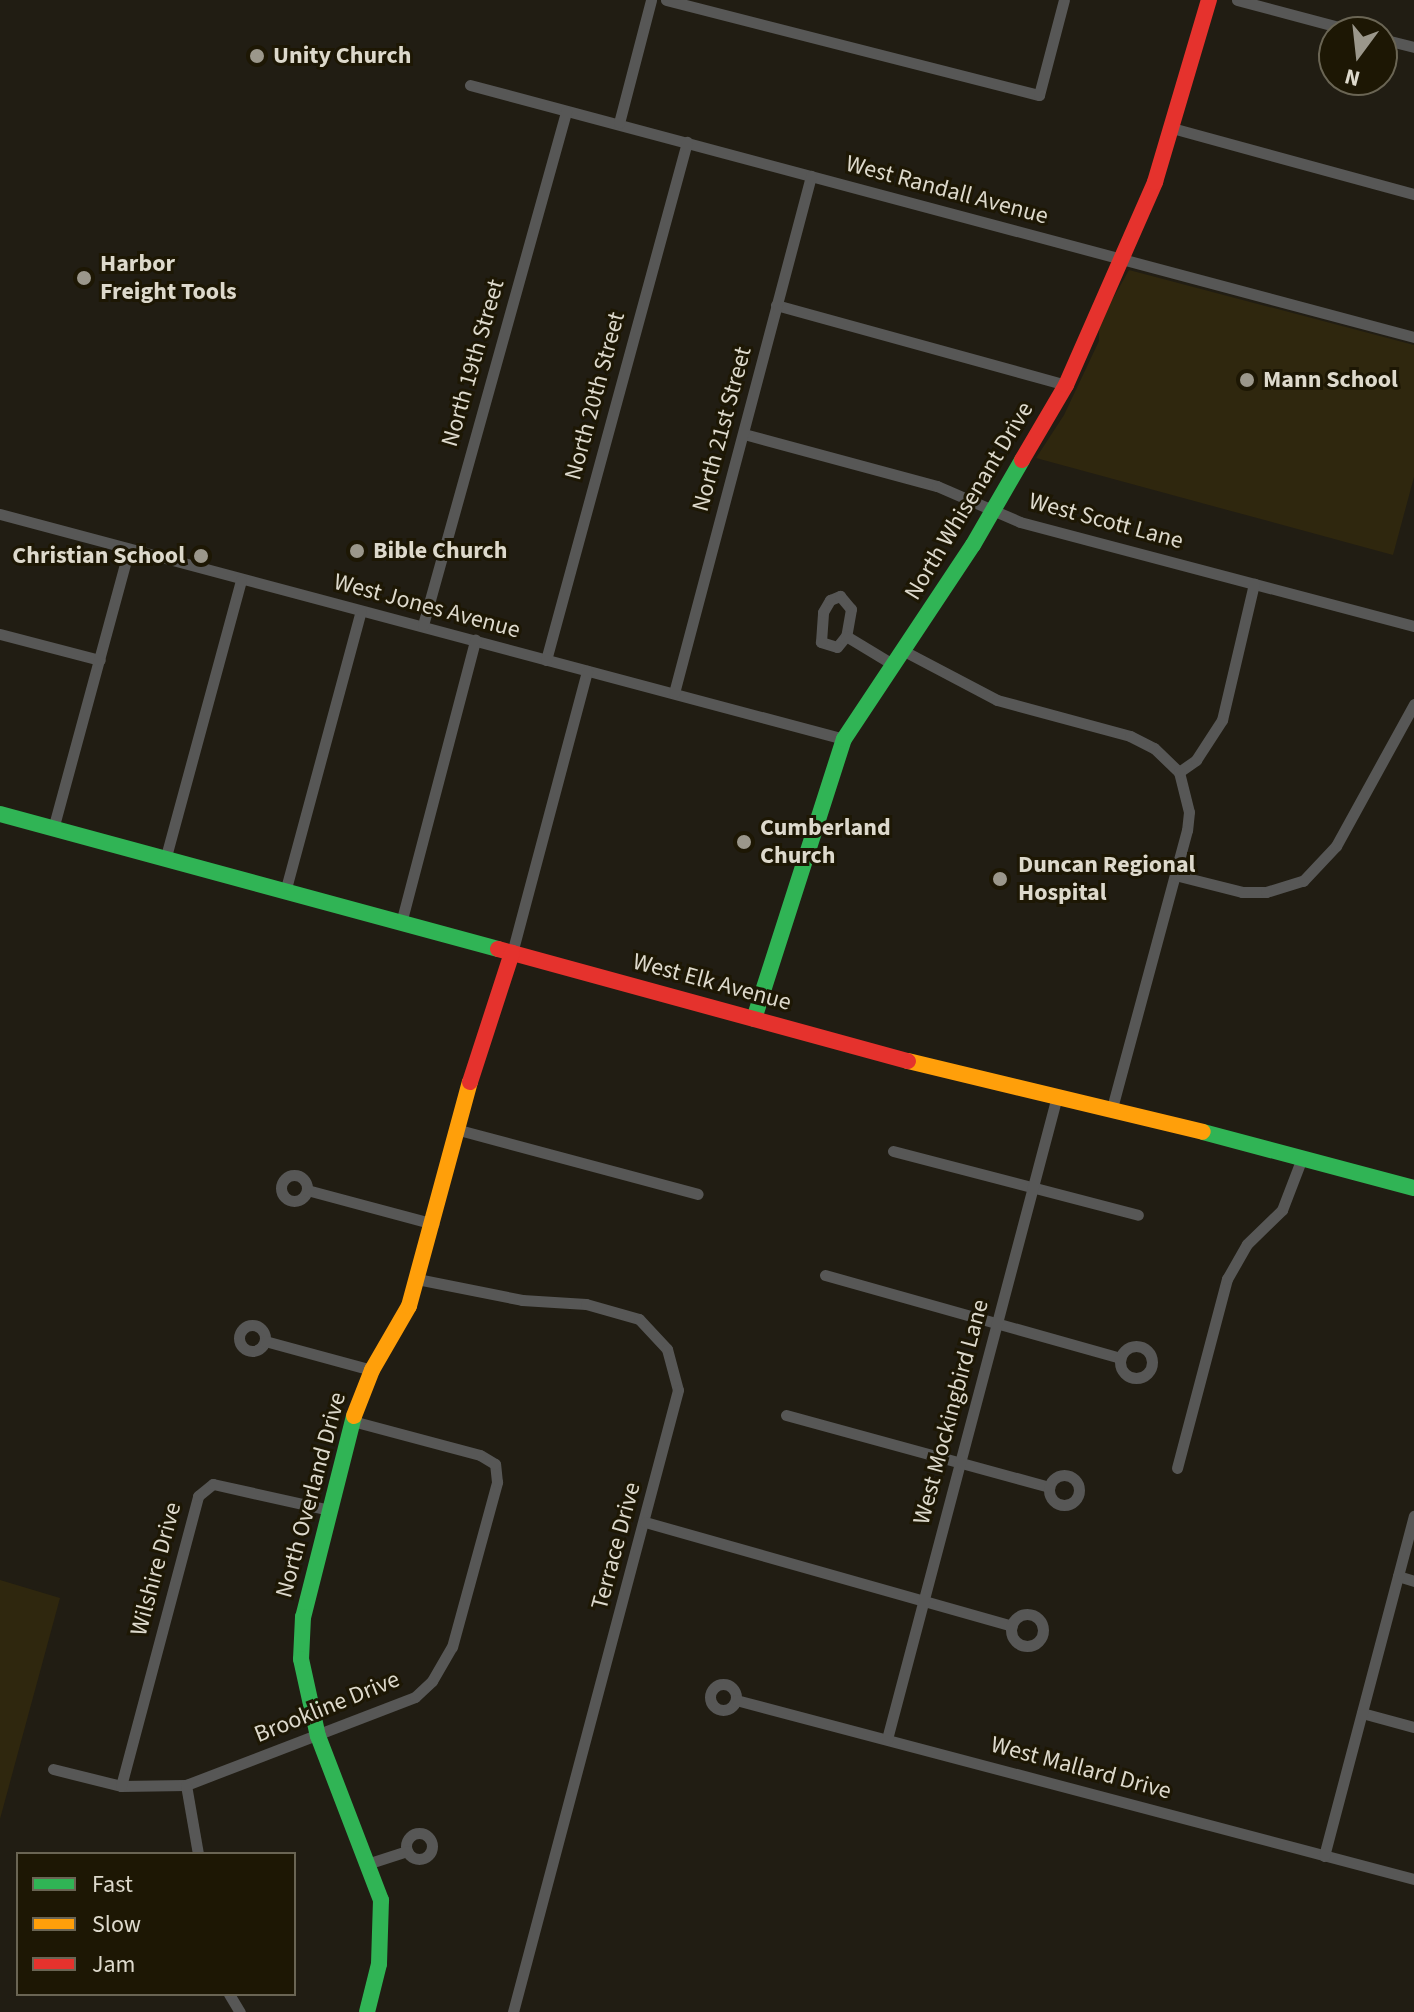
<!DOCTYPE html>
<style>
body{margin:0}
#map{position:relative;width:1414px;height:2012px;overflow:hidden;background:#211d13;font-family:"Source Sans 3",sans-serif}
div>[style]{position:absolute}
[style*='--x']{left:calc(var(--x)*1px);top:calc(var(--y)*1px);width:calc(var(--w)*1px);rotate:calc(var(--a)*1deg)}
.built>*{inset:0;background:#2f270e}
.street>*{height:11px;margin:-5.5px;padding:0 5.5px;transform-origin:5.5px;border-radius:5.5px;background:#575756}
.street>.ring{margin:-5.5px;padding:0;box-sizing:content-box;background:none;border:11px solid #575756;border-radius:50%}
.fast>*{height:16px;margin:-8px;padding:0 8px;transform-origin:8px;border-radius:8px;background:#30b455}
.slow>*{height:16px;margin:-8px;padding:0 8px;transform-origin:8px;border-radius:8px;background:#ff9f0a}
.jam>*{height:16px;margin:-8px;padding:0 8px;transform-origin:8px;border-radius:8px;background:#e5322d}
.dots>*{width:22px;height:22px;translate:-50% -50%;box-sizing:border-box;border:4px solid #1d1704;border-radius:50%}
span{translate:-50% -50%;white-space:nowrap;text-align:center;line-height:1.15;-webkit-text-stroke:6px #1d1704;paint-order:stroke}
.poi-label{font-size:24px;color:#ddd9cc;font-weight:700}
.left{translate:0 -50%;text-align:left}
.right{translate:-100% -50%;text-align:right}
.street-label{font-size:24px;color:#ddd9cc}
.legend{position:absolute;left:16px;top:1852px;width:280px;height:144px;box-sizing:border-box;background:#1d1704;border:2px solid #6a6554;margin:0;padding:10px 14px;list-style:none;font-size:24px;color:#ddd9cc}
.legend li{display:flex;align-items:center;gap:16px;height:40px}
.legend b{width:40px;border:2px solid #6a6554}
.north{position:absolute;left:1318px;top:16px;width:80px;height:80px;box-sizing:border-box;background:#1d1704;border:2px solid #6a6554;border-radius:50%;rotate:195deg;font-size:22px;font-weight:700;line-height:32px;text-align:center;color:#ddd9cc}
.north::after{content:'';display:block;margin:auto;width:28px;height:36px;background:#9b978b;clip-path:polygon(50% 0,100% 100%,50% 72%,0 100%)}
</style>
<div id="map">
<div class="built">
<i style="clip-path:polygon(1129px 270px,1414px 345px,1414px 477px,1393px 555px,1036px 458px,1064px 415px,1099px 341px,1099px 323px)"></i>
<i style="clip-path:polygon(0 1580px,60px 1598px,0 1819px)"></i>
</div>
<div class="street">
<i style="--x:666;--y:0;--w:385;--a:14.3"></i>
<i style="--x:1039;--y:95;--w:98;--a:-75.3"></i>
<i style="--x:1237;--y:0;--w:124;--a:14.9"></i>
<i style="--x:1382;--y:39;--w:33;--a:14"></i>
<i style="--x:470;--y:85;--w:977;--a:14.95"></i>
<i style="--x:619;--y:123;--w:127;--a:-75.4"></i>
<i style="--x:1172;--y:128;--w:251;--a:15.3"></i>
<i style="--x:776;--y:305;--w:301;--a:15.4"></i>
<i style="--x:744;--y:434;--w:200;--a:15.1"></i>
<i style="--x:937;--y:486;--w:90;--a:23.4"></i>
<i style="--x:1020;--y:522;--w:407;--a:14.8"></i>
<i style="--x:0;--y:514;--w:873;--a:14.93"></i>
<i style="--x:423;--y:625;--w:533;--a:-74.42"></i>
<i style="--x:0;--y:634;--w:103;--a:14.6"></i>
<i style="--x:846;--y:636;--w:14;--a:129"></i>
<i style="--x:837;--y:647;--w:17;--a:-163"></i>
<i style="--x:821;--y:642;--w:30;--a:-86"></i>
<i style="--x:823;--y:612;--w:14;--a:-60"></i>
<i style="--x:830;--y:600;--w:11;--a:-22"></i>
<i style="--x:840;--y:596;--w:17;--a:50"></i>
<i style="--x:851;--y:609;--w:27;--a:100"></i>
<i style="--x:846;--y:636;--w:56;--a:31.1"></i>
<i style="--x:904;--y:651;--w:105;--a:27.8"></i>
<i style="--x:997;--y:700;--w:138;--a:15.1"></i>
<i style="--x:1130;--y:736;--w:27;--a:27"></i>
<i style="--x:1154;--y:748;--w:35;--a:44"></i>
<i style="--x:1179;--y:772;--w:41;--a:76"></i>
<i style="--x:1189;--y:812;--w:18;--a:96"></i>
<i style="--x:1187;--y:830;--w:288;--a:105.1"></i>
<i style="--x:546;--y:660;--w:537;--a:-74.77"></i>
<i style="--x:674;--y:693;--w:535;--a:-75.16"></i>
<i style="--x:1179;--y:772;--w:21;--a:-35"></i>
<i style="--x:1196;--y:760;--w:48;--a:-57"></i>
<i style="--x:1222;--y:720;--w:140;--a:-76.8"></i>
<i style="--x:53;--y:829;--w:290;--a:-74.8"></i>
<i style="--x:165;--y:860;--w:290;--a:-74.8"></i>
<i style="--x:1175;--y:875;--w:69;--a:14.2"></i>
<i style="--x:1242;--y:892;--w:24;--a:0"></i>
<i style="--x:1266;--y:892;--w:39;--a:-17"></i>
<i style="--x:1303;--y:881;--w:48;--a:-46.7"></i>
<i style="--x:1336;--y:846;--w:162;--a:-61.2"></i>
<i style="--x:285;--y:892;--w:291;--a:-74.9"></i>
<i style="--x:401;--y:923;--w:293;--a:-75.3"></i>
<i style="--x:512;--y:953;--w:292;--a:-75.1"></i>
<i style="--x:459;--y:1130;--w:247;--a:15"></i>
<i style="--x:893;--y:1151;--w:253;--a:14.6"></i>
<i class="ring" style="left:281px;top:1175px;width:15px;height:15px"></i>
<i style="--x:307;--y:1190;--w:131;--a:15"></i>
<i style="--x:825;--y:1275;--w:306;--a:15.7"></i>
<i style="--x:417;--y:1279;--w:107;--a:11.3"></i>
<i style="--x:522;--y:1300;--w:64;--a:3.6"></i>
<i style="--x:586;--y:1304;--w:55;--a:15.8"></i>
<i style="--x:639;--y:1319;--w:41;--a:47"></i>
<i style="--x:667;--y:1349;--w:42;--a:75"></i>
<i style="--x:678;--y:1390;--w:644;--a:104.86"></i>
<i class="ring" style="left:239px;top:1325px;width:15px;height:15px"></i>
<i style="--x:265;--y:1341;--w:111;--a:15.2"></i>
<i class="ring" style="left:1120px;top:1346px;width:21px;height:21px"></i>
<i style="--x:786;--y:1415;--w:273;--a:15.3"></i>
<i style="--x:1177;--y:1468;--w:196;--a:-75.2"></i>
<i style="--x:1227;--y:1279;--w:40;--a:-60.3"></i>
<i style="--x:1247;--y:1244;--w:49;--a:-44.2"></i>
<i style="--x:1282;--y:1210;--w:56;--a:-69"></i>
<i class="ring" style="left:1049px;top:1475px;width:19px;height:19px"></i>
<i style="--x:645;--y:1522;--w:381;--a:15.8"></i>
<i style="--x:1398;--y:1576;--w:17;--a:17"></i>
<i class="ring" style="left:1011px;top:1614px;width:21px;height:21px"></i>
<i class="ring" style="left:710px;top:1684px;width:15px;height:15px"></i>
<i style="--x:736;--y:1700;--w:701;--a:14.79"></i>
<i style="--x:1362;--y:1713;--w:54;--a:15.1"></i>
<i style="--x:887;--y:1739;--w:665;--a:-75.19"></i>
<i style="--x:53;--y:1769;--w:70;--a:14"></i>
<i style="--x:121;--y:1786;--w:65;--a:-0.9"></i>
<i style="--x:186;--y:1785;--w:245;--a:-21"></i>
<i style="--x:415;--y:1697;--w:23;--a:-43"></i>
<i style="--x:432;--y:1681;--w:39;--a:-60"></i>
<i style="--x:452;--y:1647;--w:171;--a:-74.7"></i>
<i style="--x:497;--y:1482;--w:18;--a:-96"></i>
<i style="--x:495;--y:1464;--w:17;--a:-149"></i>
<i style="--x:480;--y:1455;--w:132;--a:-165.1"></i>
<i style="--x:186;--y:1785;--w:70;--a:80.1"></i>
<i style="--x:121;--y:1786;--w:300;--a:-75.1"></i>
<i style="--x:198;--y:1496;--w:19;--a:-39"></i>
<i style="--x:213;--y:1484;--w:119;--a:12.6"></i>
<i class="ring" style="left:406px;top:1833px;width:15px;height:15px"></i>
<i style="--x:1324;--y:1856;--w:352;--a:-75.2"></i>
<i style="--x:370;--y:1863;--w:39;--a:-18"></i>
<i style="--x:229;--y:1994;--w:21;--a:59"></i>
</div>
<div class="fast">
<i style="--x:0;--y:814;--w:516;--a:15.17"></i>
<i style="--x:754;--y:1019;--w:294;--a:-72.2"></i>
<i style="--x:844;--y:739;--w:233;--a:-56.4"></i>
<i style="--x:973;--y:545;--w:98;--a:-60"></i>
<i style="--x:1203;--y:1132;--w:218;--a:14.9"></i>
<i style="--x:354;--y:1416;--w:207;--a:104.2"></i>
<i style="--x:303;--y:1617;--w:42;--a:92.7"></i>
<i style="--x:301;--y:1659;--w:79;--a:77.6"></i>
<i style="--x:318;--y:1736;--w:176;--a:69"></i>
<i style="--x:381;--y:1900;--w:64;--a:91.8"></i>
<i style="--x:379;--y:1964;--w:49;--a:104"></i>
</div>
<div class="slow">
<i style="--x:908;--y:1061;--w:303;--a:13.5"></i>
<i style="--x:354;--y:1416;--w:49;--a:-68.6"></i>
<i style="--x:372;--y:1370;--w:74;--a:-60"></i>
<i style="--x:409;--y:1306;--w:232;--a:-74.8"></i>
</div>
<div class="jam">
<i style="--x:1022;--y:460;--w:87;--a:-59.6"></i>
<i style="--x:1066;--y:385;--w:222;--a:-66.3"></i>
<i style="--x:1155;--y:182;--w:190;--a:-73.5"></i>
<i style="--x:498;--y:949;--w:425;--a:15.3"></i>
<i style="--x:470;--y:1082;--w:136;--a:-72"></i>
</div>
<div class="dots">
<i style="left:257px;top:56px;background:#9b978b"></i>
<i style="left:84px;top:278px;background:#9b978b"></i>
<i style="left:1247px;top:380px;background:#9b978b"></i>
<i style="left:357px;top:551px;background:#9b978b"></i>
<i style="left:201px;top:556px;background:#9b978b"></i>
<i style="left:744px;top:842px;background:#9b978b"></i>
<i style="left:1000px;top:879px;background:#9b978b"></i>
</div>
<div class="poi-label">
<span class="left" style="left:273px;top:56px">Unity Church</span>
<span class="left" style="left:100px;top:278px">Harbor<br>Freight Tools</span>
<span class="left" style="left:1263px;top:380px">Mann School</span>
<span class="left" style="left:373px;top:551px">Bible Church</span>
<span class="right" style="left:185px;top:556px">Christian School</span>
<span class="left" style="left:760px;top:842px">Cumberland<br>Church</span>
<span class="left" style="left:1018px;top:879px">Duncan Regional<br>Hospital</span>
</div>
<div class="street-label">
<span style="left:947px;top:190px;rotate:15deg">West Randall Avenue</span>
<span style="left:473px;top:363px;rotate:-74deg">North 19th Street</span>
<span style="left:595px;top:396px;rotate:-75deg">North 20th Street</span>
<span style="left:722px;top:429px;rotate:-75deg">North 21st Street</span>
<span style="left:969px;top:501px;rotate:-59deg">North Whisenant Drive</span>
<span style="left:1106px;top:521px;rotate:15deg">West Scott Lane</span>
<span style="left:427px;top:606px;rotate:15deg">West Jones Avenue</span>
<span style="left:712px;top:982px;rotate:15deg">West Elk Avenue</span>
<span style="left:951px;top:1412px;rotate:-75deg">West Mockingbird Lane</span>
<span style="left:311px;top:1495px;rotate:-75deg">North Overland Drive</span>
<span style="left:616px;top:1546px;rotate:-75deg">Terrace Drive</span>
<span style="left:156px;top:1569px;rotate:-75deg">Wilshire Drive</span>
<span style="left:327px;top:1707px;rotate:-22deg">Brookline Drive</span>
<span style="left:1081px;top:1768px;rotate:15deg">West Mallard Drive</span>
</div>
<ul class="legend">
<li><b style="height:10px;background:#30b455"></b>Fast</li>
<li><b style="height:10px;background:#ff9f0a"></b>Slow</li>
<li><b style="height:10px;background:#e5322d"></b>Jam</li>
</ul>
<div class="north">N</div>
</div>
